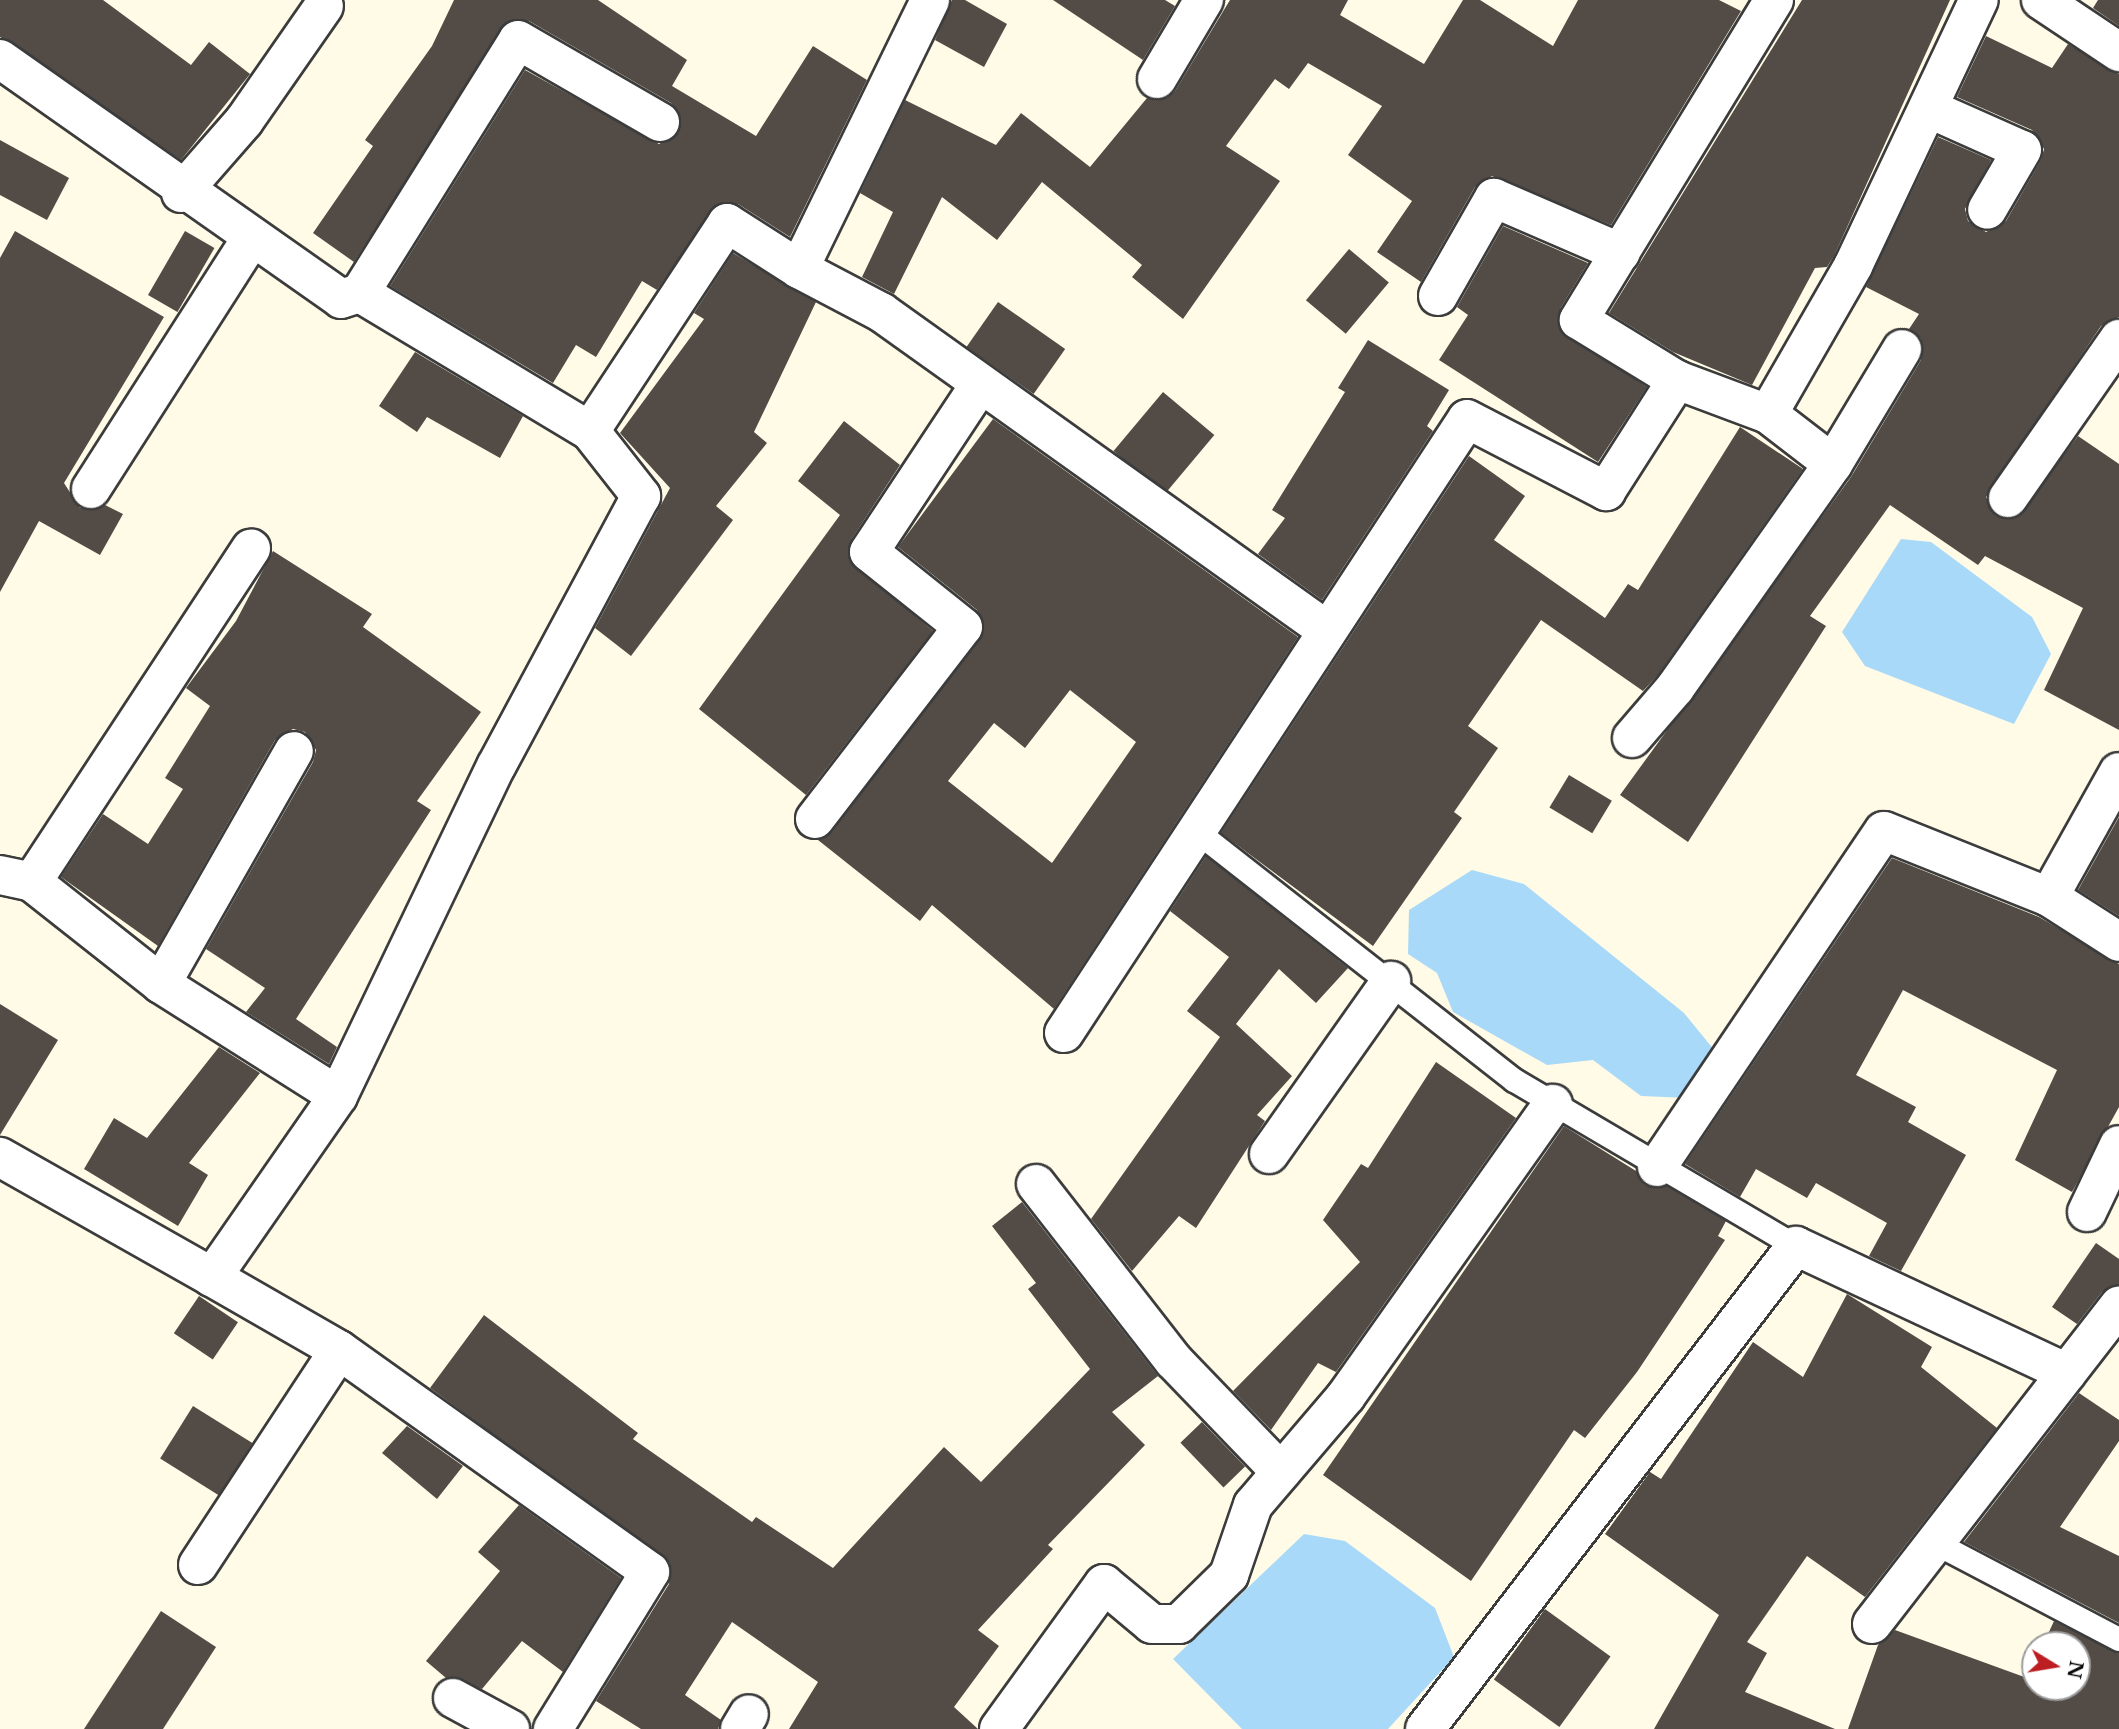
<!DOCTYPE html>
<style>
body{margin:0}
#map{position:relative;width:2119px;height:1729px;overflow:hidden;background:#fffbe6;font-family:"Libre Baskerville",serif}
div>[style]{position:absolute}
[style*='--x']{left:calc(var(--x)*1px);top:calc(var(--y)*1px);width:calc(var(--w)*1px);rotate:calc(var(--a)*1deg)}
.water>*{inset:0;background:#a9d9f8}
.building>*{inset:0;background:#524b46;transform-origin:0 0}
.roads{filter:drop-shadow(2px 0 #3c3c3c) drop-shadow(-2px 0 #3c3c3c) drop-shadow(0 2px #3c3c3c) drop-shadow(0 -2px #3c3c3c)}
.service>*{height:23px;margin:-11.5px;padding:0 11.5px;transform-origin:11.5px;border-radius:11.5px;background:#fff}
.minor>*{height:38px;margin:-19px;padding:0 19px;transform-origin:19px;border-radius:19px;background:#fff}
span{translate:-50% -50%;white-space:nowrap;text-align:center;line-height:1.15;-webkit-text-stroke:7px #fff;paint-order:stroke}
.north{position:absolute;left:2021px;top:1631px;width:70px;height:70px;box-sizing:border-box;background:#fff;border:2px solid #9d9d9d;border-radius:50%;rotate:101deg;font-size:19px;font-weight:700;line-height:28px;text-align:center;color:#090909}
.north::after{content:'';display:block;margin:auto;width:24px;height:32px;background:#bd1e22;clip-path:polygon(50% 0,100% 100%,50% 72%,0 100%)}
</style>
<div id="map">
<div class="water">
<i style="clip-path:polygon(1901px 539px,1931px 542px,2032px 617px,2051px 654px,2014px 724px,1865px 666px,1842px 632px)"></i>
<i style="clip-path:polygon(1472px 870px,1524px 884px,1684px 1013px,1715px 1051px,1689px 1098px,1641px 1096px,1593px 1060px,1547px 1065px,1453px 1012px,1437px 973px,1408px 954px,1409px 910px)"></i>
<i style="clip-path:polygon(1304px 1534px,1345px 1541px,1435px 1608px,1454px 1657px,1388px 1729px,1242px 1729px,1173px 1659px)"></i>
</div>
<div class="building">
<i style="clip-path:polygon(0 0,103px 0,191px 65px,209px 42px,250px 74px,181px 160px,0 37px)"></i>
<i style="clip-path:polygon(454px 0,598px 0,687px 60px,672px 86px,756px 136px,813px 46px,867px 80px,790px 237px,738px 204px,717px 204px,657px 290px,642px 281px,596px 357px,576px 345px,553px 383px,390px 286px,525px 70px,659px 144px,679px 132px,679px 112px,671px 103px,529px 21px,508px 21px,354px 262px,313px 233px,373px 146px,365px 140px,432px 46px)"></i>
<i style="clip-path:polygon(952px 0,965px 0,1007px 24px,984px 67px,935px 40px)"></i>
<i style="clip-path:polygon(1053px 0,1165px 0,1175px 6px,1143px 60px)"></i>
<i style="clip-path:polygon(1230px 0,1348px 0,1340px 15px,1424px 64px,1463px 0,1480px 0,1553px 46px,1578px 0,1719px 0,1741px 11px,1611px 225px,1492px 176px,1475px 187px,1421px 282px,1377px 252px,1412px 201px,1348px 155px,1382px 106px,1308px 63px,1289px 89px,1275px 79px,1226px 146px,1280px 181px,1183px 319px,1132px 277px,1142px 265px,1042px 182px,997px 240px,942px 197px,894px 294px,862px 277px,893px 212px,860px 193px,905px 100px,996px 145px,1021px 113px,1090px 167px,1147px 98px,1167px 98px,1175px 91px)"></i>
<i style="clip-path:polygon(1802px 0,1950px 0,1834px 256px,1827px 267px,1815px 268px,1752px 385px,1673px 352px,1609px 313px)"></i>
<i style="clip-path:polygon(2098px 0,2119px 0,2119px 26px,2093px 8px)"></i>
<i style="clip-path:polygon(1986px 36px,2052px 68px,2068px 44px,2119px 74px,2119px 317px,2101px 326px,1986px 497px,1996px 516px,2018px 517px,2078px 436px,2119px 464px,2119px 730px,2044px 690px,2083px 608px,1985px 556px,1978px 565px,1890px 505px,1810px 616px,1826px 626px,1688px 842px,1620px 795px,1851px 477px,1921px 360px,1921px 339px,1909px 329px,1919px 314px,1866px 287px,1938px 137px,1991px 160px,1965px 209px,1968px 221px,1986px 232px,2006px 221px,2041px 160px,2044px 149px,2032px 130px,1957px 97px)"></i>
<i style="clip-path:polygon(0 140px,69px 178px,47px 220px,0 195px)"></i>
<i style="clip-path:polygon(1503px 226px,1588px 263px,1560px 309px,1560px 330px,1647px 387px,1598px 462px,1439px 360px,1468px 315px,1457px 307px)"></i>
<i style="clip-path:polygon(15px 231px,164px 317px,64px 483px,80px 508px,105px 505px,123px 514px,100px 555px,39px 521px,0 592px,0 258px)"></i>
<i style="left:185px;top:231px;width:34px;height:74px;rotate:30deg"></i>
<i style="left:1349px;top:249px;width:52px;height:67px;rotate:40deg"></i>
<i style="clip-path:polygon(733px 253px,816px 302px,754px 432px,767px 443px,716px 506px,733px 520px,631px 656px,595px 628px,670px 488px,620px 433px,704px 319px,694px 313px)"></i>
<i style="left:998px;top:302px;width:82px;height:55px;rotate:35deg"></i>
<i style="clip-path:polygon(1368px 340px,1449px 390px,1427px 426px,1433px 431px,1322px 600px,1258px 554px,1285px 518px,1272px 510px,1345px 392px,1338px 388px)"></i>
<i style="clip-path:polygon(415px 352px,523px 416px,500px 458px,427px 417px,417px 432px,379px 406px)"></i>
<i style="left:1163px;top:392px;width:67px;height:77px;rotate:40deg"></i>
<i style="clip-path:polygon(evenodd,993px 419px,1298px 637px,1054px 1009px,932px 905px,920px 921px,818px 840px,832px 832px,984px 631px,977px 610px,898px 547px,993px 419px,1070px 690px,1136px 742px,1052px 863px,948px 781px,994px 723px,1025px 748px,1070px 690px)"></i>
<i style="clip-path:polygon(844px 421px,900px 465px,851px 540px,849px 560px,933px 631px,806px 795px,699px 709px,840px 515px,798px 481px)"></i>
<i style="clip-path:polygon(1740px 427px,1803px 469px,1658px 675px,1643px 691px,1541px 620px,1468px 726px,1498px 748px,1454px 812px,1462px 818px,1373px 946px,1221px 833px,1469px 456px,1525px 496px,1494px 540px,1605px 618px,1628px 584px,1638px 590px)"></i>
<i style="clip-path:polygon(273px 551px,372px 614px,363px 627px,481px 712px,417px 801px,431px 810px,296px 1019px,337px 1047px,329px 1064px,246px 1012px,265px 988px,206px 949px,313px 762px,316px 750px,305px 732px,293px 729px,275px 740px,158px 946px,61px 877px,103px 814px,148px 844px,183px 789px,165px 778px,210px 706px,186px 688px,236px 621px)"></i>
<i style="left:1569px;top:775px;width:50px;height:38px;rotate:31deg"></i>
<i style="clip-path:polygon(2119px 817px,2119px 916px,2078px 890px)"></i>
<i style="clip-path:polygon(1206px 856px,1348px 968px,1316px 1003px,1279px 969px,1236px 1024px,1292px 1076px,1257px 1115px,1265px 1121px,1196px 1228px,1179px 1216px,1132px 1271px,1091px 1219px,1220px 1037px,1187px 1011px,1229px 957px,1170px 911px)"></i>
<i style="clip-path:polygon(1892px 858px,2039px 917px,2119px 964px,2119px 1107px,2072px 1192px,2015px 1160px,2057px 1070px,1903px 990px,1856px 1075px,1916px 1107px,1908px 1122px,1966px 1155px,1901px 1271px,1869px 1256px,1887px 1223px,1816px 1183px,1807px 1198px,1756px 1169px,1740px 1197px,1685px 1164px)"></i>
<i style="clip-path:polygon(0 1004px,58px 1040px,0 1135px)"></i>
<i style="clip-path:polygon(219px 1047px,260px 1073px,189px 1163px,208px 1175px,178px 1226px,84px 1169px,114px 1118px,147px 1138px)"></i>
<i style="clip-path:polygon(1436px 1062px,1516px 1118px,1336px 1372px,1318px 1363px,1271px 1430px,1233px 1391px,1360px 1262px,1323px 1220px,1361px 1164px,1368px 1168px)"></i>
<i style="clip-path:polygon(1564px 1126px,1636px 1171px,1645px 1185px,1667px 1186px,1726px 1221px,1718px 1236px,1725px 1240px,1637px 1372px,1585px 1438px,1574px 1430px,1471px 1581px,1323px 1475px)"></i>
<i style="clip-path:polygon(1022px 1202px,1158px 1376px,1112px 1412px,1145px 1445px,1048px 1545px,1053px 1549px,978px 1630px,999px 1646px,954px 1707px,978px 1729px,789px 1729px,818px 1682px,732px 1622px,685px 1695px,721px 1720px,718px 1729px,641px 1729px,596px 1701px,669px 1584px,670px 1563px,430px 1388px,484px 1315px,638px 1433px,633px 1439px,752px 1522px,756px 1517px,833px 1568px,944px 1447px,981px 1482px,1090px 1369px,1028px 1289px,1036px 1283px,992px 1226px)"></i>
<i style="clip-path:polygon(2096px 1243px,2119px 1259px,2119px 1285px,2102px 1292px,2077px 1324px,2052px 1307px)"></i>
<i style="clip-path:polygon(1847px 1294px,1932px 1347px,1921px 1367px,1997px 1428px,1865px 1597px,1807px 1556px,1747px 1642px,1767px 1653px,1745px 1692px,1835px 1729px,1654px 1729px,1719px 1615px,1605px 1534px,1650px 1472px,1661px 1479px,1753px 1342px,1803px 1377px)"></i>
<i style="left:199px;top:1296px;width:47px;height:45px;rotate:34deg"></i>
<i style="clip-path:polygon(2079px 1393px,2119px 1420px,2119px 1441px,2060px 1527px,2119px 1556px,2119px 1623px,1964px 1542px)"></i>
<i style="left:193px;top:1406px;width:70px;height:62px;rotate:32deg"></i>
<i style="left:1202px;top:1422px;width:62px;height:30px;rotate:46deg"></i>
<i style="clip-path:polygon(407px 1426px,463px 1466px,437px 1499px,382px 1453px)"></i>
<i style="clip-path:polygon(519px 1505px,621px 1578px,563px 1672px,522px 1641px,482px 1689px,446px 1678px,426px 1661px,500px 1571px,478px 1552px)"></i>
<i style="left:1545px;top:1609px;width:81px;height:87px;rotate:36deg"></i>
<i style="clip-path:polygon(161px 1611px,216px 1647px,163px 1729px,84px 1729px)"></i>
<i style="clip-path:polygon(2054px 1621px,2119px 1653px,2119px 1729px,1848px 1729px,1878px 1645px,1895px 1630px,2027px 1678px,2035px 1661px,2035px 1687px,2077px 1687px,2077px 1645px,2043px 1645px)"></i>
</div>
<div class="roads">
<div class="service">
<i style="--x:1195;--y:830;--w:405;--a:38.1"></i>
<i style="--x:1514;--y:1080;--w:327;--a:30.5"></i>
<i style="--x:1932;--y:1541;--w:211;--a:27.7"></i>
</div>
<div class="minor">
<i style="--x:1774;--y:0;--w:375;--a:121.4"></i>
<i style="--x:1579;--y:320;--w:115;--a:31.5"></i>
<i style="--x:1677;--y:380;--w:97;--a:20.5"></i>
<i style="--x:1768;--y:414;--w:82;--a:37.6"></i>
<i style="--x:2041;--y:0;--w:94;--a:33.7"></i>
<i style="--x:0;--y:59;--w:417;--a:35.1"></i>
<i style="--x:341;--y:299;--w:20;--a:-18"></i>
<i style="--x:360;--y:293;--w:268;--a:31"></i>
<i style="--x:590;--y:431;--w:83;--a:51.9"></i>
<i style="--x:641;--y:496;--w:306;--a:118.2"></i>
<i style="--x:496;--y:766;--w:366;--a:115.6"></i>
<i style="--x:338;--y:1096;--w:221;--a:124.8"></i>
<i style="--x:212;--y:1277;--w:244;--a:-150.5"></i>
<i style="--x:1157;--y:79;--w:92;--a:-59.3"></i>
<i style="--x:1932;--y:110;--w:98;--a:24"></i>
<i style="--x:2022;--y:150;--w:69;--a:120.3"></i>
<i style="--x:181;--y:193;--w:96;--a:-48.8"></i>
<i style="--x:244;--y:121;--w:140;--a:-55.2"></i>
<i style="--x:799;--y:269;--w:93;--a:27.7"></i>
<i style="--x:881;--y:312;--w:546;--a:35.53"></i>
<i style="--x:360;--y:293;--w:298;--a:-58"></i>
<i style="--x:518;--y:40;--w:164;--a:30"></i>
<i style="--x:1438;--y:296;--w:113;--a:-60.3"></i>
<i style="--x:1494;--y:198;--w:138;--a:23.4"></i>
<i style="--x:1768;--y:414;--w:171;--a:-60.1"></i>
<i style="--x:1853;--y:266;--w:294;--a:-64.7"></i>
<i style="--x:590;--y:431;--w:249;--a:-56.6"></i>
<i style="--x:727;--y:223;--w:85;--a:32.6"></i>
<i style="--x:799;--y:269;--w:299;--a:-64"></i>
<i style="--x:91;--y:489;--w:297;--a:-57.4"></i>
<i style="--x:2008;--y:498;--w:194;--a:-55.1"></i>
<i style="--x:1632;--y:738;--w:66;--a:-49.3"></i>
<i style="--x:1675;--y:688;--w:274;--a:-54.8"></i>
<i style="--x:1833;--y:464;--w:134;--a:-59"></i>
<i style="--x:815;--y:819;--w:242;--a:-52.4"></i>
<i style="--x:963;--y:627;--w:120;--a:-141.4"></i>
<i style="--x:869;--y:552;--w:201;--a:-56.5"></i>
<i style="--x:0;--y:875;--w:33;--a:12"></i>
<i style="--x:32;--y:882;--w:164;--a:38.3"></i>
<i style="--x:161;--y:984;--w:209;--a:32.3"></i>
<i style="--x:32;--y:882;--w:399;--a:-56.7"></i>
<i style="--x:2049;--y:897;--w:143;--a:-60.8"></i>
<i style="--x:161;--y:984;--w:268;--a:-60.3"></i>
<i style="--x:1064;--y:1033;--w:734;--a:-56.72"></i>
<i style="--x:1467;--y:419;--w:157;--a:27.4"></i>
<i style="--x:1606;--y:491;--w:132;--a:-57.4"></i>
<i style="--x:1269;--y:1154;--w:212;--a:-54.8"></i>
<i style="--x:1657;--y:1167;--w:405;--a:-56"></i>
<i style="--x:1884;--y:831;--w:178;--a:21.8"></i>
<i style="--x:2049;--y:897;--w:83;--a:32.7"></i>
<i style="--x:1036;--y:1184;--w:224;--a:52.1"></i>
<i style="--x:1174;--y:1361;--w:154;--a:46.1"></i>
<i style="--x:2087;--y:1212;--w:74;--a:-64.5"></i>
<i style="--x:212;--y:1277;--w:146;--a:29.9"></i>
<i style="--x:339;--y:1350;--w:382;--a:35.5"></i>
<i style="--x:650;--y:1572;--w:185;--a:121.7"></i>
<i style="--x:198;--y:1565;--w:257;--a:-56.7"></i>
<i style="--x:1872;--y:1624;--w:403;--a:-52.2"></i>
<i style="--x:453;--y:1698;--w:65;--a:28.5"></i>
<i style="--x:740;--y:1729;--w:17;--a:-59"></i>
<i style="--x:999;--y:1729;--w:179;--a:-54.1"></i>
<i style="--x:1104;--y:1584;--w:62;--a:39.8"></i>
<i style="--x:1152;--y:1624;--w:27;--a:0"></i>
<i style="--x:1179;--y:1624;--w:70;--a:-44.4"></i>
<i style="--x:1229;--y:1575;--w:74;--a:-71.1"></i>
<i style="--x:1253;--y:1505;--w:143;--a:-49.5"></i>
<i style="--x:1346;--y:1396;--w:358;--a:-54.7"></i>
<i style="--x:1425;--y:1729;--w:609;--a:-52.47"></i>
<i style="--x:1796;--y:1246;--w:299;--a:25.1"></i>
</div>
</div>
<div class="north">N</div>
</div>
